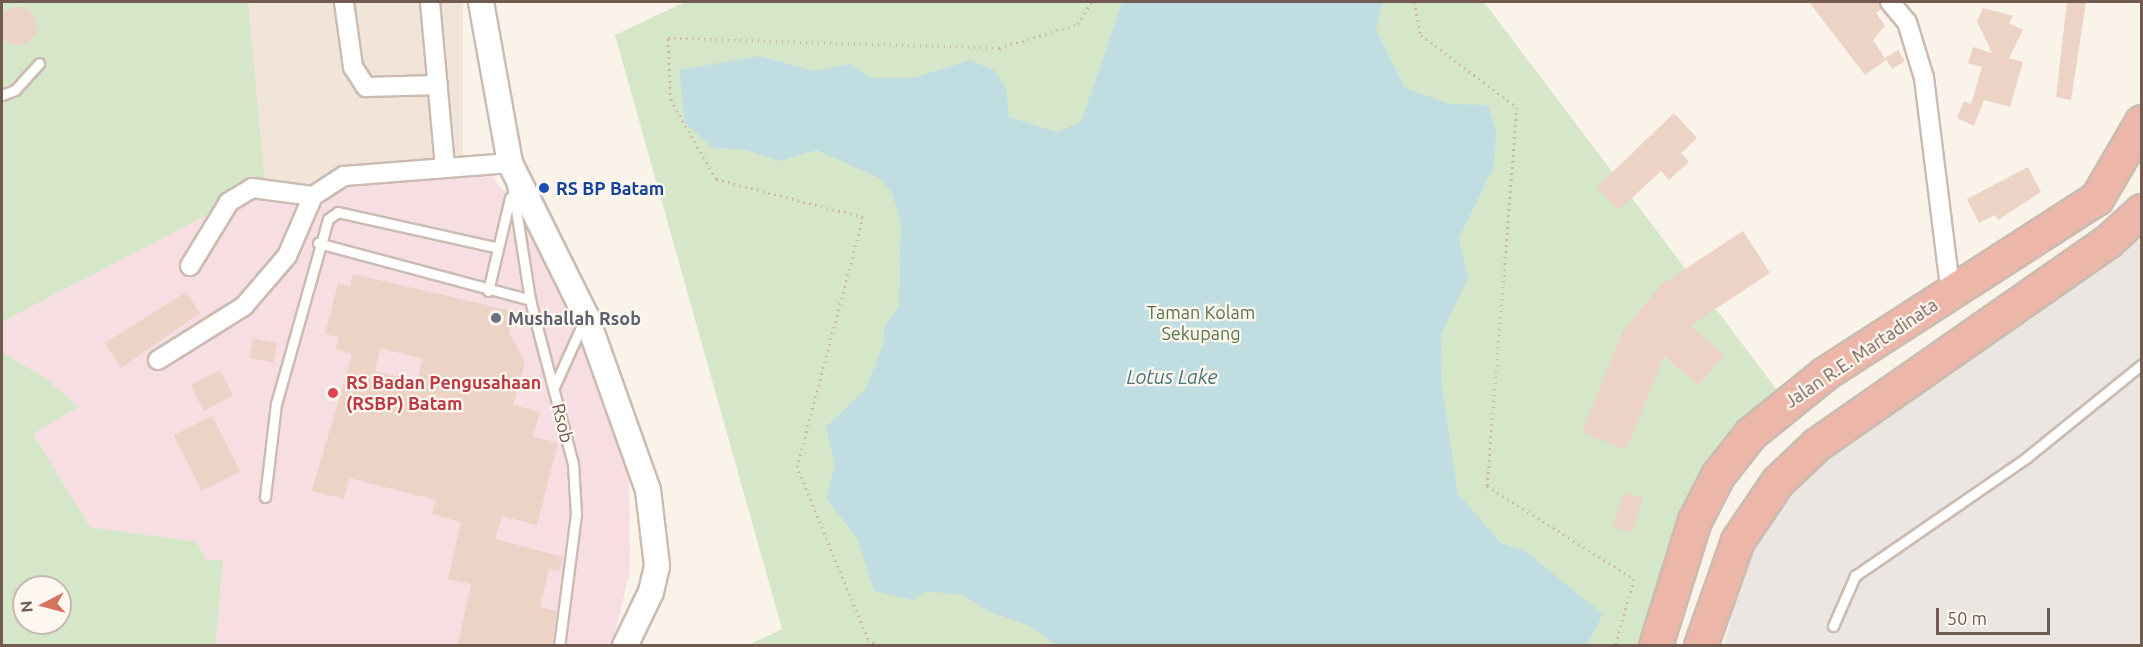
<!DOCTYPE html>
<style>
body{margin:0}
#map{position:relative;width:2143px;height:647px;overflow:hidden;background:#faf3ea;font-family:Ubuntu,sans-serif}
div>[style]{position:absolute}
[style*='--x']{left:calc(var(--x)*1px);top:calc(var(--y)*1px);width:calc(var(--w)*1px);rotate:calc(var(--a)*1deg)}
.residential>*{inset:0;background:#f1e5d9;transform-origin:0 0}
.industrial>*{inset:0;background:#ece6e2}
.medical>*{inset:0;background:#f7dee2}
.green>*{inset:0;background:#d6e6c9}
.water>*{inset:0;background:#c0dee1}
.building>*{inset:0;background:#ecd3c5;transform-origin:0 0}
.round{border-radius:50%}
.path>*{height:3px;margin-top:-1.5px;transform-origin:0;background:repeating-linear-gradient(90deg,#d1b6a8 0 1.5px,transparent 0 6px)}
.roads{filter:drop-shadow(2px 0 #cbbbb1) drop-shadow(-2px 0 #cbbbb1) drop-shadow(0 2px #cbbbb1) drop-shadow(0 -2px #cbbbb1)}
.lane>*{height:9px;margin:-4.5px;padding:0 4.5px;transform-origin:4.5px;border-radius:4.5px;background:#fff}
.street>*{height:18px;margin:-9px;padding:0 9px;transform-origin:9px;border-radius:9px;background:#fff}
.secondary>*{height:24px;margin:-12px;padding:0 12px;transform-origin:12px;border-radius:12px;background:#fff}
.highway>*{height:32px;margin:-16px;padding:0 16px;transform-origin:16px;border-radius:16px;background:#ecb7a9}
.dots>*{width:16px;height:16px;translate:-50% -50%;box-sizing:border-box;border:3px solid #fdf7f0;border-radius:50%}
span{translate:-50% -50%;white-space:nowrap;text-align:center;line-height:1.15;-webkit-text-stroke:4.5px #fdf7f0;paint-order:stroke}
.transit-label{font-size:18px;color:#164399;font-weight:700}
.left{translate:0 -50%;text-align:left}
.park-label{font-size:18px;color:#58764a}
.worship-label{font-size:18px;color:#5b616d;font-weight:700}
.street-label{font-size:18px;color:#715b50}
.health-label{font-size:18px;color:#be3a42;font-weight:700}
.water-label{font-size:20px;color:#49757b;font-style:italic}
.frame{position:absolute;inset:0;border:3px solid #715b50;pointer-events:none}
.north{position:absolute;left:12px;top:575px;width:60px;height:60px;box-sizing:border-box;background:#fdf7f0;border:2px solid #c5b9b0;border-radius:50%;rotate:264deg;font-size:16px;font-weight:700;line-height:24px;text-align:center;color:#715b50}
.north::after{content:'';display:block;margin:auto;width:21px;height:27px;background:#d4745f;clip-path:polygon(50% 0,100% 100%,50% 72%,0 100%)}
.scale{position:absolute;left:1936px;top:608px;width:114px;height:27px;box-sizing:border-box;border:3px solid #715b50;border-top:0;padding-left:8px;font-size:18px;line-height:21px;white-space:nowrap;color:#715b50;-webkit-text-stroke:4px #fdf7f0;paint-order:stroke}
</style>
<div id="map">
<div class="residential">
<i style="left:248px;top:2px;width:215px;height:184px"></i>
</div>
<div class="industrial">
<i style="clip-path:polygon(2141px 239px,2141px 645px,1724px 646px,1749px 549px,1811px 472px,1841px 445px)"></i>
</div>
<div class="medical">
<i style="clip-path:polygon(485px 165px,502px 190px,513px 190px,592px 362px,629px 471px,630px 571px,612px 645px,216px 645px,223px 560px,206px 560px,197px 542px,90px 527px,32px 434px,78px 408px,47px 379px,2px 352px,2px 322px,265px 185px)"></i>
</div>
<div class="green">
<i style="clip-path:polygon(2px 2px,248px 2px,265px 185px,2px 322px)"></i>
<i style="clip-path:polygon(685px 2px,1484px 2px,1786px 402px,1751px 434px,1656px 645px,749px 645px,782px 629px,615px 35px)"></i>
<i style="clip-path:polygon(evenodd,2px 352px,47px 379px,79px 407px,33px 434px,90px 527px,197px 542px,206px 560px,223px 560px,216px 645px,2px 645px,2px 352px,24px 587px,60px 587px,60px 623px,24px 623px,24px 587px)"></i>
</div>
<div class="water">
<i style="clip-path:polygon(1122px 2px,1383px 2px,1376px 30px,1405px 88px,1450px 104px,1488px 105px,1496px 132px,1494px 166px,1459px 238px,1468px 278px,1441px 335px,1442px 388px,1458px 494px,1501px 543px,1525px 551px,1603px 614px,1587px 645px,1056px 645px,1030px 626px,990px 612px,963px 595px,925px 591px,913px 600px,874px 591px,858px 539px,826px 499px,835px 465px,826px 427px,865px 390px,885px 340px,884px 327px,899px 305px,901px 223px,893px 195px,881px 179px,817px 150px,780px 161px,746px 150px,713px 148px,685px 123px,679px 70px,759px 56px,814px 71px,851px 64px,871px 78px,914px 78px,970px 60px,994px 70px,1006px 89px,1009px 117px,1057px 132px,1081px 122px)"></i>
</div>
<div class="building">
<i style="clip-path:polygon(1809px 2px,1879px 2px,1881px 9px,1876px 13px,1885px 26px,1873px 40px,1886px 60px,1865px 75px)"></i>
<i style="clip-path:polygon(2067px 2px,2086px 2px,2071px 100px,2056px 97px)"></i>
<i class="round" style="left:-1px;top:7px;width:38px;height:38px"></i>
<i style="clip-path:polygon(1983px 8px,2013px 16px,2009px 23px,2023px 30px,2009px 58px,2023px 62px,2010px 107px,1984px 100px,1974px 126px,1957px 118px,1964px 101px,1971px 104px,1982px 67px,1968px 63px,1973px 47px,1992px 53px,1977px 21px)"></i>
<i style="left:1898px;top:50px;width:13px;height:15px;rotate:58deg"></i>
<i style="clip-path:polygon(1674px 113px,1697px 138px,1681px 153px,1689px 162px,1669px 180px,1661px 171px,1619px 210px,1597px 187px)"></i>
<i style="clip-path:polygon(2028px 167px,2041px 192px,1998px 220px,1995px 215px,1979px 223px,1967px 199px)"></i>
<i style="clip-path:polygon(1743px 231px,1770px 273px,1690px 326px,1724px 355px,1699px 385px,1664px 356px,1626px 450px,1582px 432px,1623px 331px,1661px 285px)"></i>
<i style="clip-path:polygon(evenodd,353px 274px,516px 312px,509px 333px,525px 362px,513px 405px,540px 412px,533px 437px,558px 443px,537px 525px,502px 516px,495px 539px,563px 557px,559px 571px,549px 569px,540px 607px,557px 611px,552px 645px,458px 645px,471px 584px,448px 579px,461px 522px,432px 514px,436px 500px,349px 478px,344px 499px,312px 491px,352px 354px,336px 349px,339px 337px,325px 334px,338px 283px,350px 286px,353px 274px,380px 348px,423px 359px,417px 381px,375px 371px,380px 348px)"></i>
<i style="clip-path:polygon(186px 292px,200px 313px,121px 368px,105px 343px)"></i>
<i style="left:253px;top:338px;width:25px;height:20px;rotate:12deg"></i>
<i style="left:220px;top:370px;width:29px;height:33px;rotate:63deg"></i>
<i style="left:212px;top:416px;width:62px;height:43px;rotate:63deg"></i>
<i style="left:1624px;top:492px;width:20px;height:37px;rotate:18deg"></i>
</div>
<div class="path">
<i style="--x:1414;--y:2;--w:34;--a:78"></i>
<i style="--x:1421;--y:35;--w:120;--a:36.9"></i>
<i style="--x:1517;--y:107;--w:380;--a:94.5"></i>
<i style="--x:1487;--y:486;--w:174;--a:32.3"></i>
<i style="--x:1634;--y:579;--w:70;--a:105.8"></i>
<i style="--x:879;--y:646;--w:13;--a:-148"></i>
<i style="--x:868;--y:639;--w:186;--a:-112.4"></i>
<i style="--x:797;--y:467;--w:259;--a:-75.2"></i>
<i style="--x:863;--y:217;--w:152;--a:-165.5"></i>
<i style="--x:716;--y:179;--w:91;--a:-119.7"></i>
<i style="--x:671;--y:100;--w:62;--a:-92.8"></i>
<i style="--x:668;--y:38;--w:331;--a:1.7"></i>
<i style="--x:999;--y:48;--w:83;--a:-16.9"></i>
<i style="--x:1078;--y:24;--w:26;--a:-58"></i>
</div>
<div class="roads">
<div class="lane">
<i style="--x:2;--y:95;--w:14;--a:-21"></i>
<i style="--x:15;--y:90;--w:36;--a:-48"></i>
<i style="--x:511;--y:177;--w:124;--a:81.2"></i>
<i style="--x:530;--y:300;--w:170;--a:75.3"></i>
<i style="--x:573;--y:464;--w:50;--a:86.6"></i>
<i style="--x:576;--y:514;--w:133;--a:97.3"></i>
<i style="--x:318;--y:243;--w:220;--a:15"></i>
<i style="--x:488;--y:291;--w:96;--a:-76.7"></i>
<i style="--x:554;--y:387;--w:72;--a:-65.6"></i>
<i style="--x:265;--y:497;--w:94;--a:-83.3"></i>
<i style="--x:276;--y:404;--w:192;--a:-74.3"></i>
<i style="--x:328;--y:219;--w:12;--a:-35"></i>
<i style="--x:338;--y:212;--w:160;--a:12.6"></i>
<i style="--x:1833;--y:626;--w:55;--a:-66.3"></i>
<i style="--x:1855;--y:576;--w:208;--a:-34.6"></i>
<i style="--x:2026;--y:458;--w:149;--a:-39"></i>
</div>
<div class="street">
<i style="--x:344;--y:2;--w:66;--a:82.1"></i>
<i style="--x:353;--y:67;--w:24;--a:57"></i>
<i style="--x:366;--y:87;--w:72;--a:-1.6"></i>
<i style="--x:430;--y:2;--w:166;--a:84.8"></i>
<i style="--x:1890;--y:2;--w:26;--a:50"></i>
<i style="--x:1907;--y:22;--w:59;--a:73.1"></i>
<i style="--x:1924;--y:78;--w:218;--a:82.9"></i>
<i style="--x:190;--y:266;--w:75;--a:-58.6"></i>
<i style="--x:229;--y:202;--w:27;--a:-31"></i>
<i style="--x:252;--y:188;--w:62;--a:7.5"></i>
<i style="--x:158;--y:360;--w:102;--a:-32.1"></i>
<i style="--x:244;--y:306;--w:66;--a:-49.3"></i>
<i style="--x:287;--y:256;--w:65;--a:-66.6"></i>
<i style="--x:313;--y:196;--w:37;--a:-33"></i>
<i style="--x:344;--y:176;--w:167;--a:-4.5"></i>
</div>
<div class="secondary">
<i style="--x:481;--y:2;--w:164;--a:79.8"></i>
<i style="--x:510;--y:163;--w:171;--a:63.6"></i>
<i style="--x:586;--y:316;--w:185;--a:70.4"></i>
<i style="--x:648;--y:490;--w:77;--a:83.2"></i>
<i style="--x:657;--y:566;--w:27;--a:103"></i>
<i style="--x:651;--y:592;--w:60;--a:115.7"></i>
</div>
<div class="highway">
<i style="--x:1656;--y:646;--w:131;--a:-72.7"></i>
<i style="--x:1695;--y:521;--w:51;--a:-62.9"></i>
<i style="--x:1718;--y:476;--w:53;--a:-51.8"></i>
<i style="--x:1751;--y:434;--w:95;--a:-39"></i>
<i style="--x:1825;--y:374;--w:323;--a:-32.8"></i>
<i style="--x:2097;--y:199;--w:89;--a:-59.7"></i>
<i style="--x:1701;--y:646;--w:111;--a:-70.6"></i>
<i style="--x:1738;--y:541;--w:71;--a:-55.9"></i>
<i style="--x:1778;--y:482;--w:54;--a:-43.5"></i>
<i style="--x:1817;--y:445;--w:355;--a:-34.9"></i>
<i style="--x:2108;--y:242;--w:46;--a:-42.4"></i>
</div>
</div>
<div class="dots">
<i style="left:544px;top:188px;background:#1a4fb4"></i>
<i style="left:496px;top:318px;background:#6b7280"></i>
<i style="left:333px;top:393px;background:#e0444e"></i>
</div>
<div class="transit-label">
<span class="left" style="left:556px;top:188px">RS BP Batam</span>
</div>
<div class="park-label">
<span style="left:1201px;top:323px">Taman Kolam<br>Sekupang</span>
</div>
<div class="worship-label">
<span class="left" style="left:508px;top:318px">Mushallah Rsob</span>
</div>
<div class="street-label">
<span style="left:1861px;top:353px;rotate:-34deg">Jalan R.E. Martadinata</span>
<span style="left:563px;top:423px;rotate:76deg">Rsob</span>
</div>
<div class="health-label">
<span class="left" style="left:346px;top:393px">RS Badan Pengusahaan<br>(RSBP) Batam</span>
</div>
<div class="water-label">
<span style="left:1172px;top:376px">Lotus Lake</span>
</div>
<div class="frame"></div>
<div class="north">N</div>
<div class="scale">50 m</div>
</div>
